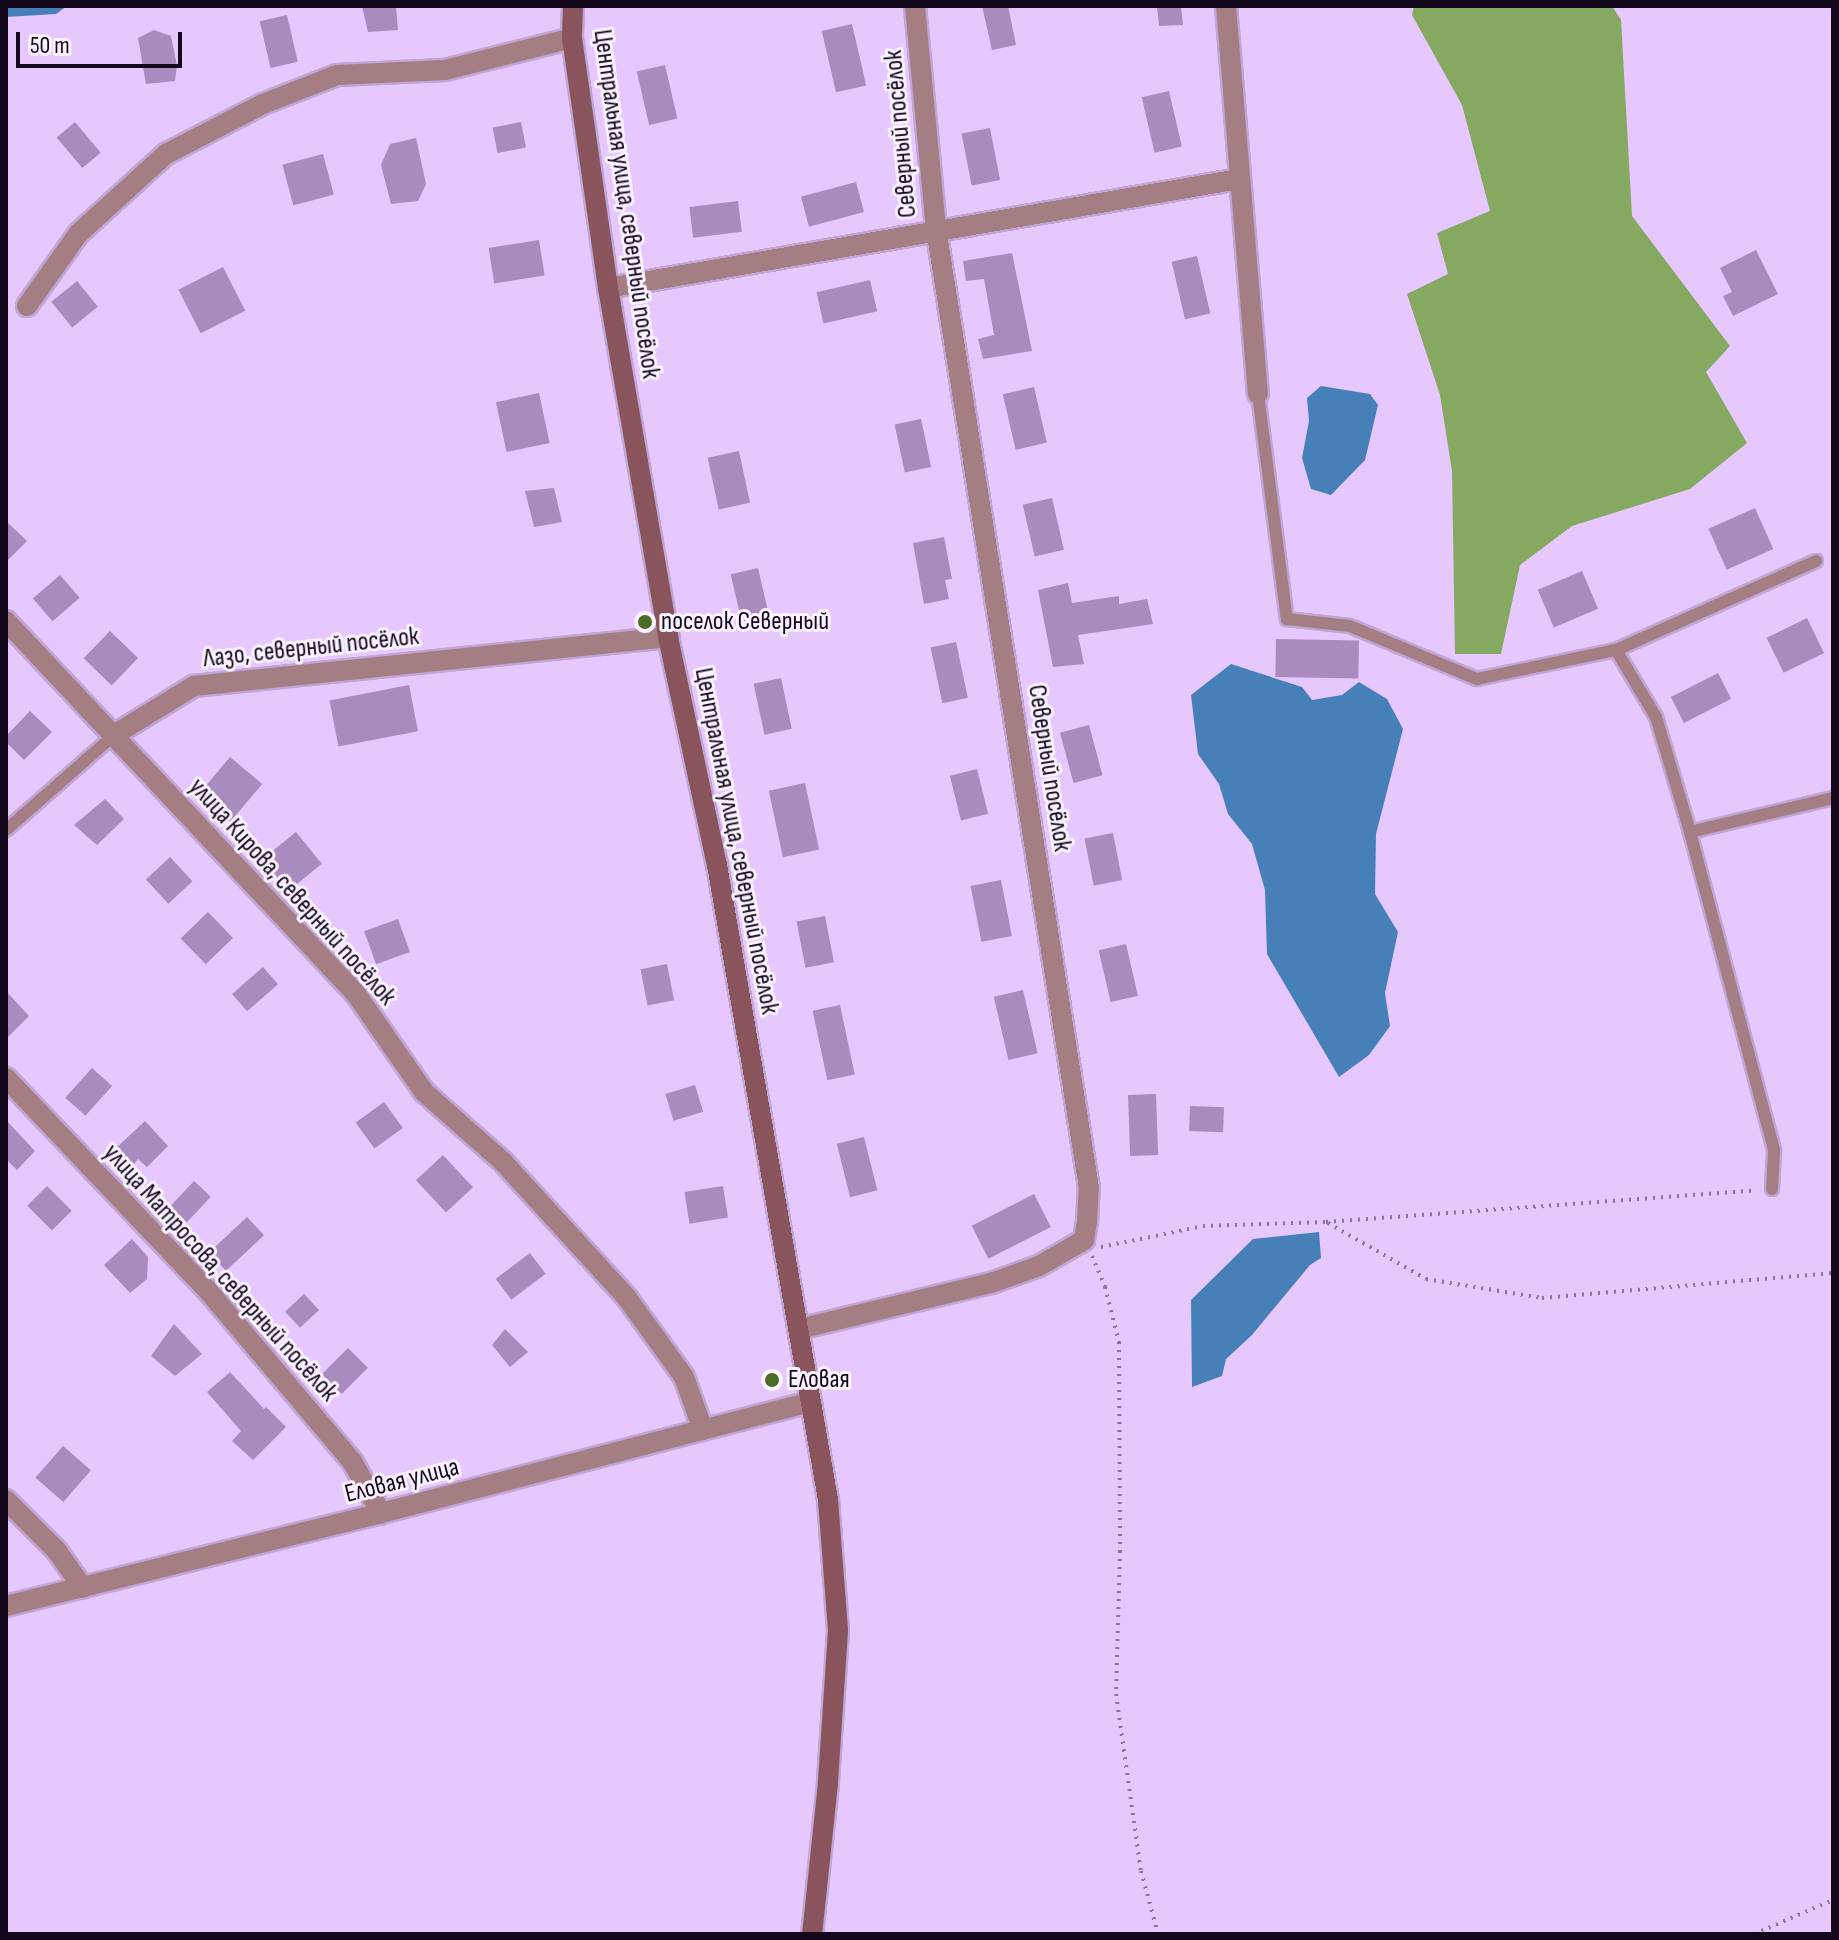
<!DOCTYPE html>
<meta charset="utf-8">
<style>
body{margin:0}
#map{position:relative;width:1839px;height:1940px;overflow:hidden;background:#e6c7fe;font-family:"Sofia Sans Condensed",sans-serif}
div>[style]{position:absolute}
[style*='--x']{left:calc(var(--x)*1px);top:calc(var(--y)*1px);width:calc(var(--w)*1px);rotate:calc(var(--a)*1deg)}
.forest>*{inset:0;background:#85a961}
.water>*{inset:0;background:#4780b9}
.building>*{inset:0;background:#a98bbf;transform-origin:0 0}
.path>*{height:4px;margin-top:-2px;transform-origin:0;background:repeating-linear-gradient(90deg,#8a749b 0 2px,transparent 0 8px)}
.roads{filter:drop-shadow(2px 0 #c0a5d5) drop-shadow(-2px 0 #c0a5d5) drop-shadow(0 2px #c0a5d5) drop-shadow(0 -2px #c0a5d5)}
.lane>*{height:12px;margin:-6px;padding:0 6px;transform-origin:6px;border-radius:6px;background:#a47e83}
.street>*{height:20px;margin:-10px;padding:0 10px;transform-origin:10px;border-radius:10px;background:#a47e83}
.secondary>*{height:20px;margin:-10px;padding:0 10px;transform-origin:10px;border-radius:10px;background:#8a545c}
.dots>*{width:22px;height:22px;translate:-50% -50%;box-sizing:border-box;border:4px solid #faf3ff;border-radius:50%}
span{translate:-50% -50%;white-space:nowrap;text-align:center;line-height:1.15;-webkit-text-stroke:6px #faf3ff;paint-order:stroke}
.street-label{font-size:26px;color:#14091c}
.poi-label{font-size:26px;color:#14091c}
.left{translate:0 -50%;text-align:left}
.frame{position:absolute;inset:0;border:8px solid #14091c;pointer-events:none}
.scale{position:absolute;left:16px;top:32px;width:166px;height:36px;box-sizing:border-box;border:4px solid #14091c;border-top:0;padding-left:10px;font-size:24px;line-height:28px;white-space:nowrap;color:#14091c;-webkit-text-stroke:6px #faf3ff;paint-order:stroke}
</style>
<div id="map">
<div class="forest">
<i style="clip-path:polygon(1414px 6px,1612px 6px,1621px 20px,1632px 216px,1730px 346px,1706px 372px,1747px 443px,1690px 489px,1572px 526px,1520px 565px,1501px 654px,1455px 654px,1452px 471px,1440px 395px,1407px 294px,1448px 274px,1437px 233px,1490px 211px,1462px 105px,1412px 15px)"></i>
</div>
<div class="water">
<i style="clip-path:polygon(6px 6px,67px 6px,56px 14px,6px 17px)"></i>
<i style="clip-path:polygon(1321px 386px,1370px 394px,1378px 405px,1365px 460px,1331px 495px,1311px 489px,1302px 458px,1309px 421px,1307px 398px)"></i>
<i style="clip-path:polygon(1231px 664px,1302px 687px,1312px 700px,1342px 695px,1359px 682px,1387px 699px,1403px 729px,1376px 834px,1375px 894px,1398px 932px,1385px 993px,1390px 1026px,1369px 1055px,1339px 1077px,1267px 954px,1265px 890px,1252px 844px,1228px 814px,1219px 784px,1198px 754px,1191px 695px)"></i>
<i style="clip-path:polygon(1319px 1232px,1321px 1258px,1310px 1265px,1252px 1335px,1226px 1359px,1222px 1376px,1192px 1387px,1191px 1300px,1253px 1239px)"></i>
</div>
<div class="building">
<i style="clip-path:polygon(362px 6px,396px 6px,398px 30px,368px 32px)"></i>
<i style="clip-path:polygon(982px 6px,1008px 6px,1016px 45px,992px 50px)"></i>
<i style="clip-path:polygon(1157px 6px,1181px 6px,1183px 25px,1159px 26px)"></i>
<i style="left:287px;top:15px;width:48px;height:28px;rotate:77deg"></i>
<i style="left:852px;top:24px;width:63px;height:31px;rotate:77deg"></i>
<i style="clip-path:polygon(154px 30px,171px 36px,177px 66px,175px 81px,146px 84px,138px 38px)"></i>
<i style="left:665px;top:65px;width:55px;height:29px;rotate:77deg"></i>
<i style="left:1169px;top:91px;width:57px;height:28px;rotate:77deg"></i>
<i style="left:75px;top:122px;width:40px;height:24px;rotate:50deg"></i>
<i style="left:521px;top:122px;width:26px;height:29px;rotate:79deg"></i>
<i style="left:990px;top:128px;width:53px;height:29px;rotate:79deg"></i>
<i style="clip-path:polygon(416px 138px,426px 184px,418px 201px,391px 204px,381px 165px,390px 144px)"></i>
<i style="left:323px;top:154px;width:42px;height:42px;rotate:75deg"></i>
<i style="left:856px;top:182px;width:31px;height:57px;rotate:75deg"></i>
<i style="left:738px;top:201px;width:31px;height:49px;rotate:83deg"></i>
<i style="left:539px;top:240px;width:36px;height:51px;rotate:81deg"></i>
<i style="clip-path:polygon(1756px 250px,1778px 294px,1733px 316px,1723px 296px,1732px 292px,1720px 268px)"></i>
<i style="clip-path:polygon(1012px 253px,1032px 351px,983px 359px,978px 339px,994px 335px,984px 279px,966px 281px,963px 261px)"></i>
<i style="left:1197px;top:256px;width:59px;height:26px;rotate:77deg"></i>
<i style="left:223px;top:267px;width:49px;height:50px;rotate:63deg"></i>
<i style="left:870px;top:280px;width:32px;height:55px;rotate:77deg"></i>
<i style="left:77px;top:281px;width:33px;height:33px;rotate:51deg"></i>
<i style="left:1034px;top:387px;width:57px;height:32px;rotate:77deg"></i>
<i style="left:539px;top:393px;width:51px;height:44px;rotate:78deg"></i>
<i style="left:921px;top:419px;width:49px;height:27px;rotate:78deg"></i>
<i style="left:739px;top:451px;width:53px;height:32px;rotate:78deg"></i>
<i style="clip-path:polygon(554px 488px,562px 522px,534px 527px,525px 491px)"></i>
<i style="left:1052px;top:498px;width:53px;height:30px;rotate:77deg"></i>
<i style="left:1755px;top:508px;width:45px;height:51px;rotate:66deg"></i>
<i style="clip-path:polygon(6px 521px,27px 541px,6px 562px)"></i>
<i style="clip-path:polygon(944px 537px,952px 579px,945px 580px,949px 599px,924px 604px,913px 543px)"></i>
<i style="left:758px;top:568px;width:49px;height:28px;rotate:77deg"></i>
<i style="left:1582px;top:571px;width:41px;height:48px;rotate:67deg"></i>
<i style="left:60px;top:575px;width:30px;height:36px;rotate:49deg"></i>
<i style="clip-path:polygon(1068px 583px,1072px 603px,1119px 596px,1119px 604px,1147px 599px,1153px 624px,1078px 635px,1084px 664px,1053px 667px,1038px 590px)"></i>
<i style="left:1807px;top:618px;width:39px;height:45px;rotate:64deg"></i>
<i style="left:110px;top:631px;width:39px;height:38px;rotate:44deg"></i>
<i style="left:1276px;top:639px;width:83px;height:38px;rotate:1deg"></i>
<i style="left:956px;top:642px;width:57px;height:26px;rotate:78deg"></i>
<i style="left:1718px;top:673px;width:29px;height:53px;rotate:63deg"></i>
<i style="left:781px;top:678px;width:52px;height:28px;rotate:78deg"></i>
<i style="left:409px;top:685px;width:47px;height:81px;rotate:79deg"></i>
<i style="clip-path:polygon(30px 711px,52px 732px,24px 760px,6px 742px,6px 736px)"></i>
<i style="left:1089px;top:725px;width:52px;height:30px;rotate:75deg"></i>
<i style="left:230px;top:757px;width:42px;height:50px;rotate:40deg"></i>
<i style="left:977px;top:769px;width:46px;height:28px;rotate:76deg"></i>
<i style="left:805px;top:783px;width:68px;height:37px;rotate:78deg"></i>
<i style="clip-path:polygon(105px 799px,124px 819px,97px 845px,74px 825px)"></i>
<i style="left:296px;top:832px;width:41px;height:43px;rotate:51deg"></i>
<i style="left:1113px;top:833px;width:48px;height:29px;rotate:79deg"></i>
<i style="left:170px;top:857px;width:33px;height:33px;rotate:47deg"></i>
<i style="left:1001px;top:880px;width:57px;height:31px;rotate:79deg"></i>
<i style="left:208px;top:912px;width:36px;height:38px;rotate:46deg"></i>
<i style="left:825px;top:916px;width:47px;height:29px;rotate:79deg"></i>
<i style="left:398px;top:919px;width:35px;height:36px;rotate:70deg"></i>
<i style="left:1126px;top:944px;width:53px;height:28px;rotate:77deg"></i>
<i style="left:667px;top:964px;width:37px;height:27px;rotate:79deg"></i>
<i style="left:263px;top:967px;width:23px;height:41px;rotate:49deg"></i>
<i style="left:1023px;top:990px;width:65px;height:30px;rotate:77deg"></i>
<i style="clip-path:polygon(6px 991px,29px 1016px,6px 1039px)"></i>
<i style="left:840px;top:1005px;width:71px;height:28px;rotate:78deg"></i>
<i style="left:92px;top:1068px;width:27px;height:40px;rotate:42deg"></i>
<i style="left:695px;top:1085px;width:28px;height:31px;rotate:73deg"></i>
<i style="left:1156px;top:1094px;width:61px;height:28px;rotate:88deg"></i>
<i style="left:384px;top:1102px;width:32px;height:35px;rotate:54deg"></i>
<i style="left:1190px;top:1106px;width:34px;height:25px;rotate:2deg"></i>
<i style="clip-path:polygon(6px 1120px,35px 1151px,17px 1170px,6px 1159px)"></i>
<i style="clip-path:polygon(145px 1121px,168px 1146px,147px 1167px,138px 1159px,131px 1168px,115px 1149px)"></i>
<i style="left:864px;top:1137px;width:55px;height:28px;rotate:76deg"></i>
<i style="left:443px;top:1155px;width:44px;height:37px;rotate:47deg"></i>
<i style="left:194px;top:1181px;width:23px;height:35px;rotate:43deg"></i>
<i style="left:47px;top:1186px;width:35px;height:28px;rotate:45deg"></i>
<i style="left:723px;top:1186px;width:32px;height:39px;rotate:81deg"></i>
<i style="left:1034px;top:1194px;width:37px;height:70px;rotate:63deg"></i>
<i style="left:247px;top:1217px;width:25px;height:52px;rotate:47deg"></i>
<i style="clip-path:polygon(132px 1239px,148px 1257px,147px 1279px,130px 1293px,104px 1265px)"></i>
<i style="left:530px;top:1253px;width:26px;height:43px;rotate:53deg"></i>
<i style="left:304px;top:1294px;width:22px;height:26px;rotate:47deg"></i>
<i style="clip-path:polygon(174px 1324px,202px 1354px,175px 1376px,151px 1356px)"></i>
<i style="clip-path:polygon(505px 1329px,528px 1352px,510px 1367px,492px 1345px)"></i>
<i style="left:348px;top:1348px;width:28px;height:37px;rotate:45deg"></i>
<i style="clip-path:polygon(230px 1372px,264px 1409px,266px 1407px,286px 1427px,253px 1460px,232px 1441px,241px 1431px,207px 1392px)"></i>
<i style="left:63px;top:1446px;width:37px;height:42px;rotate:41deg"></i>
</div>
<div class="path">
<i style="--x:1328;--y:1223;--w:113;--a:29.7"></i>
<i style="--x:1426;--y:1279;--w:118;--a:9.3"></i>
<i style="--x:1542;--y:1298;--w:292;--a:-4.9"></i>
<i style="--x:1101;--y:1247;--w:104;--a:-11.6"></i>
<i style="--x:1203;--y:1226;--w:123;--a:-1.9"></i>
<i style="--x:1326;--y:1222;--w:432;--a:-4.2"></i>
<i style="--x:1092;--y:1256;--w:34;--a:67"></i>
<i style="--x:1105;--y:1287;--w:57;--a:75.7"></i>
<i style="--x:1119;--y:1342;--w:209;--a:89.7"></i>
<i style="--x:1120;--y:1551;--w:143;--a:91.6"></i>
<i style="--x:1116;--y:1694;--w:179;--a:82"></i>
<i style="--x:1141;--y:1871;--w:65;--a:74.9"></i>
<i style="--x:1754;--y:1934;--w:86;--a:-23.3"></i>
</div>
<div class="roads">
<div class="lane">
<i style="--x:1258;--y:394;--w:227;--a:82.7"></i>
<i style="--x:1287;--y:619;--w:63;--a:6.3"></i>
<i style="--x:1350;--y:626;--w:138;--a:22.7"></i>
<i style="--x:1477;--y:679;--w:142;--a:-11.8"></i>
<i style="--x:1616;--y:650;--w:219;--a:-24"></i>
<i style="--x:1616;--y:650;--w:78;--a:59.2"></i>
<i style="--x:1656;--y:717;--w:120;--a:73.5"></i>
<i style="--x:1690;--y:832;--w:330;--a:75.2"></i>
<i style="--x:1774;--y:1151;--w:38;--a:93"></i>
<i style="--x:6;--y:830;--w:144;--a:-41.3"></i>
<i style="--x:1690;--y:832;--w:147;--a:-13.4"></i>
</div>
<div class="street">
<i style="--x:1226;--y:6;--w:389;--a:85.3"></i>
<i style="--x:608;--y:288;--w:640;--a:-9.8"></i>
<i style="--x:27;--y:306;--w:88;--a:-54.7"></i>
<i style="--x:78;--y:234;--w:119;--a:-42.3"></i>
<i style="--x:166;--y:154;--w:109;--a:-27.3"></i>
<i style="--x:263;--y:104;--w:79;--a:-21.4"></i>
<i style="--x:337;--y:75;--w:108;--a:-2.7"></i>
<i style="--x:445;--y:70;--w:131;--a:-14.1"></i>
<i style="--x:6;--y:621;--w:511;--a:46.82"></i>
<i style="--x:356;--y:994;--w:119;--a:55.2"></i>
<i style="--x:424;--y:1092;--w:106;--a:41.5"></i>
<i style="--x:503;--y:1162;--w:184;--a:47.6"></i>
<i style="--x:627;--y:1298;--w:97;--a:54.2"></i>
<i style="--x:684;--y:1377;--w:56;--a:70.3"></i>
<i style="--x:114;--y:735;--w:94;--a:-31.5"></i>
<i style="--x:194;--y:686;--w:477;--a:-5.9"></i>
<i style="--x:6;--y:1078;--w:295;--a:46.5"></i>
<i style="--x:209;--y:1292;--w:221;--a:49.8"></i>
<i style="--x:352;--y:1461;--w:60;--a:60.9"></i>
<i style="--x:799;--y:1329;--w:197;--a:-13.5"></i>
<i style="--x:991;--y:1283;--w:51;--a:-19.5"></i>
<i style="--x:1039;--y:1266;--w:52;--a:-30"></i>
<i style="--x:1084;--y:1240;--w:18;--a:-81"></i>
<i style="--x:1087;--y:1222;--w:34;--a:-87"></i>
<i style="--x:1089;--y:1188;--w:971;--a:-99.06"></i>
<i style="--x:936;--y:229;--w:224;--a:-95.4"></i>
<i style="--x:6;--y:1500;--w:72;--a:45"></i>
<i style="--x:57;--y:1551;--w:45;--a:54.9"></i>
<i style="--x:6;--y:1606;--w:386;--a:-13.9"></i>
<i style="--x:381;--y:1513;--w:442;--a:-14.5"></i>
</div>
<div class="secondary">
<i style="--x:573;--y:6;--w:32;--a:92"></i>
<i style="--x:572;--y:38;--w:253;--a:81.8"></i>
<i style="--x:608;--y:288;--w:354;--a:80.2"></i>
<i style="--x:668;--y:637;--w:233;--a:77.9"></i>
<i style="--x:717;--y:865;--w:645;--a:80.08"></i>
<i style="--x:828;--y:1500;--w:131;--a:85.6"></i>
<i style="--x:838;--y:1631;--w:152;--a:93.8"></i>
<i style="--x:828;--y:1783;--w:152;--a:96"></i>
</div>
</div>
<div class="dots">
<i style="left:645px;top:622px;background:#4b6c23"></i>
<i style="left:772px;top:1380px;background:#4b6c23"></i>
</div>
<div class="street-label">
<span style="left:901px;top:134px;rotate:-95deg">Северный посёлок</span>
<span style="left:626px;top:204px;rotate:82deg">Центральная улица, северный посёлок</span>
<span style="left:311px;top:648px;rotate:-6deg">Лазо, северный посёлок</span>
<span style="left:1049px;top:768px;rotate:81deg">Северный посёлок</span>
<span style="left:736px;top:841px;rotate:79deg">Центральная улица, северный посёлок</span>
<span style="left:292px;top:892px;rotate:48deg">улица Кирова, северный посёлок</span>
<span style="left:220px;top:1273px;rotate:48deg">улица Матросова, северный посёлок</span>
<span style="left:402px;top:1481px;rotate:-14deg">Еловая улица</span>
</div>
<div class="poi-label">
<span class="left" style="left:661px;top:622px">поселок Северный</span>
<span class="left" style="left:788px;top:1380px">Еловая</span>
</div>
<div class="frame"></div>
<div class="scale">50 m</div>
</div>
